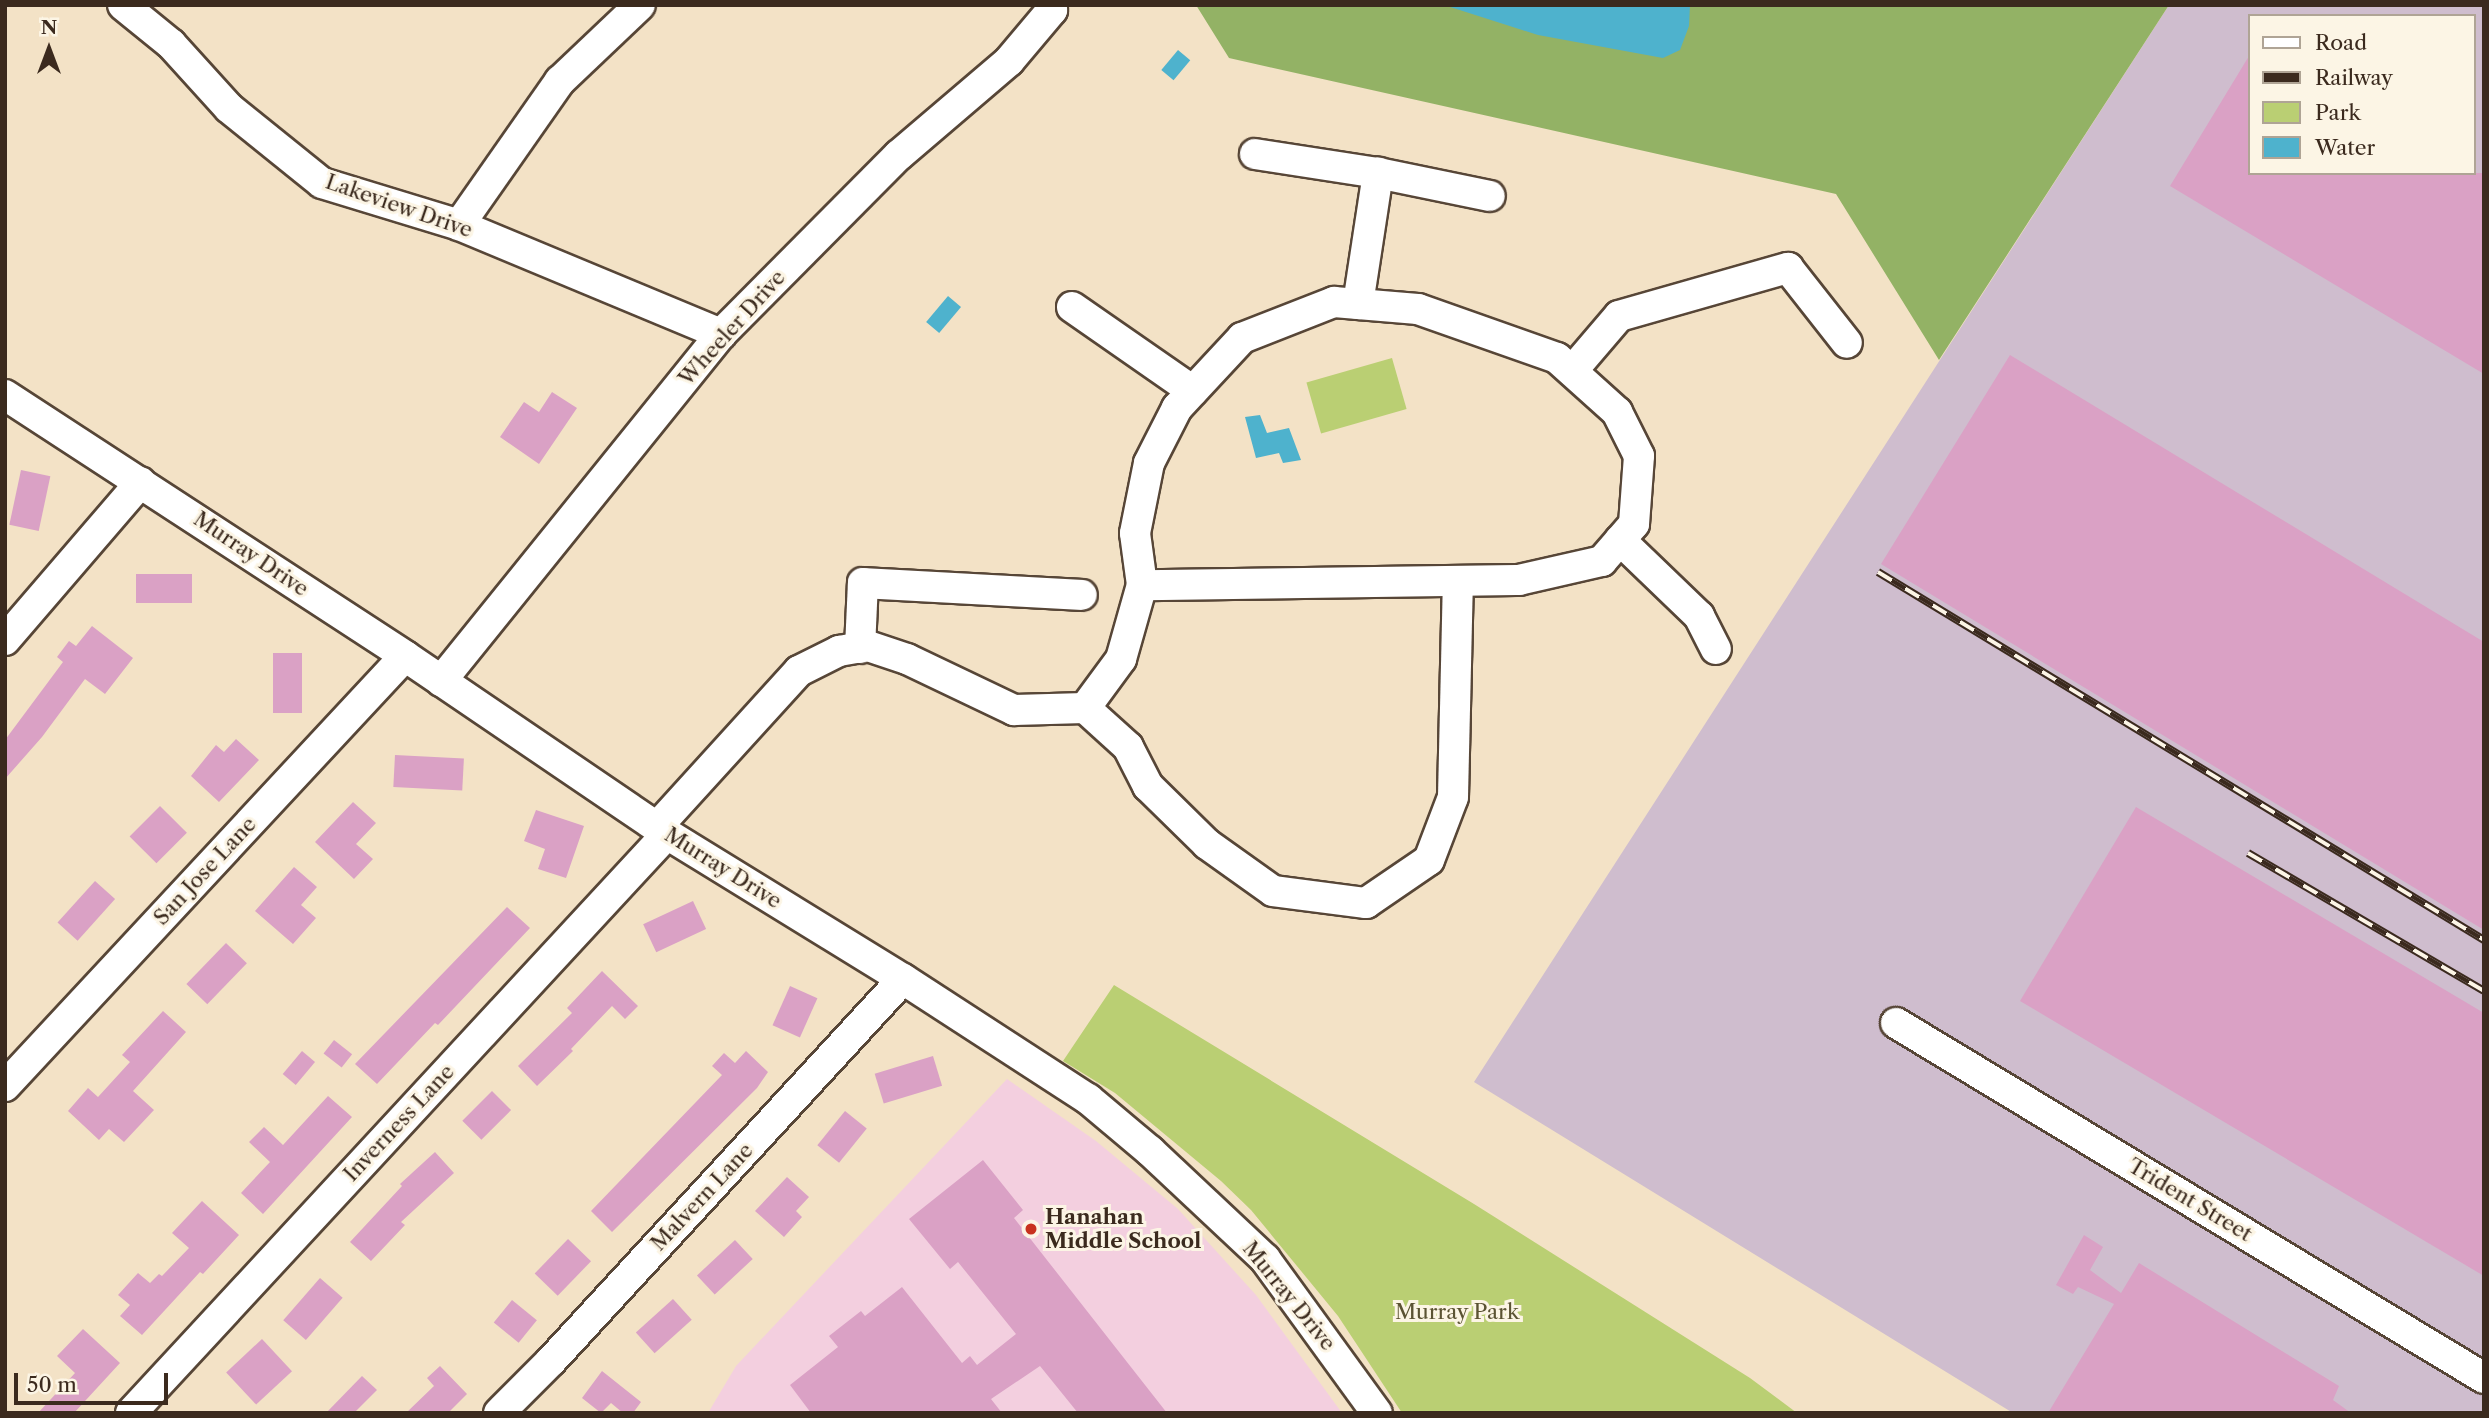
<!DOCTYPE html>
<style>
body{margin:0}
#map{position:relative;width:2489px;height:1418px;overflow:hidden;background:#f3e2c6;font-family:"Libre Caslon Text",serif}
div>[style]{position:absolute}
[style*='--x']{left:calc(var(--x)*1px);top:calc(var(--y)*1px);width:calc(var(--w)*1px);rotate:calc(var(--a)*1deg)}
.built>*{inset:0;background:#f3cfdf}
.industrial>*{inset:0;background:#cfbdce}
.green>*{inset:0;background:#bacf73;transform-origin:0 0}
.forest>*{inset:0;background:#93b265}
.water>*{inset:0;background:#4eb2cd;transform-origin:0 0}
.building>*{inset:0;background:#daa1c5;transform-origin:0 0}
.roads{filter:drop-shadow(2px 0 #574637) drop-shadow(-2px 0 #574637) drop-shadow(0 2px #574637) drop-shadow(0 -2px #574637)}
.minor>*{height:30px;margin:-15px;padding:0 15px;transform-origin:15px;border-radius:15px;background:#fff}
.rail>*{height:8px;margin-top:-4px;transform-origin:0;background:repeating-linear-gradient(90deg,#fcf5e5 0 16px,#3b2a1e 0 32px);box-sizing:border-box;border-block:2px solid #3b2a1e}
.dots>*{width:19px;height:19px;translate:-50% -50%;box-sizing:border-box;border:4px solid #fcf5e5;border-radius:50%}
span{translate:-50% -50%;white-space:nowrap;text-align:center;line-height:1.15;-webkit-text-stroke:6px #fcf5e5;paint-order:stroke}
.street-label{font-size:21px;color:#3b2a1e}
.poi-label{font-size:21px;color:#3b2a1e;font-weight:700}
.left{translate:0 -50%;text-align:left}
.park-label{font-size:21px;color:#5b5333}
.frame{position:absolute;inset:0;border:7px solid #3b2a1e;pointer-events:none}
.legend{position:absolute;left:2248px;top:14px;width:228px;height:161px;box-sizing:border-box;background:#fcf5e5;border:2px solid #afa495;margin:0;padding:9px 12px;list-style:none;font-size:21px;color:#3b2a1e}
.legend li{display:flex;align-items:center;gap:14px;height:35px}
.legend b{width:35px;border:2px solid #afa495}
.north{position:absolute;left:14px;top:14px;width:70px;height:70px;-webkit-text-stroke:5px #fcf5e5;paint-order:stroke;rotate:0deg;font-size:19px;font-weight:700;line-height:28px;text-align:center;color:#3b2a1e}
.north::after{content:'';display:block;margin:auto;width:24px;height:32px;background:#3b2a1e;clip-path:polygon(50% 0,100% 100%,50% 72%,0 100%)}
.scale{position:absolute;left:14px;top:1373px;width:154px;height:32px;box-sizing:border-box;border:4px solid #3b2a1e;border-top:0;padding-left:9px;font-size:21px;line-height:24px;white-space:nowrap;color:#3b2a1e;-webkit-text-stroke:5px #fcf5e5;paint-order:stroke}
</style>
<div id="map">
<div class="built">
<i style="clip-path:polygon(1007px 1079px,1096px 1141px,1178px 1209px,1256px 1295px,1342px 1413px,708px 1413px,736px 1366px)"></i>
</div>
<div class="industrial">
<i style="clip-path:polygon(evenodd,2169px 5px,2484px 5px,2484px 1413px,2013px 1413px,1474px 1082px,2169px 5px,2249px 16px,2473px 16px,2473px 173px,2249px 173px,2249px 16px)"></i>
</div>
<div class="green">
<i style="left:1392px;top:358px;width:53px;height:89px;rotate:74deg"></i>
<i style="clip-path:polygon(1114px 985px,1474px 1204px,1750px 1378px,1797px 1413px,1402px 1413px,1338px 1316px,1251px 1210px,1221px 1181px,1115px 1093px,1063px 1061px)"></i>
</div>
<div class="forest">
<i style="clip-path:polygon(1196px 5px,2169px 5px,1939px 360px,1836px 194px,1229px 58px)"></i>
</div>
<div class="water">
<i style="clip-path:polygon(1444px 5px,1690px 5px,1689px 26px,1680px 50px,1663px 58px,1538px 35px)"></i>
<i style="left:1178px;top:50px;width:16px;height:26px;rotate:40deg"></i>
<i style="left:948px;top:296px;width:17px;height:34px;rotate:40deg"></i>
<i style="clip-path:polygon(1260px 415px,1267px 433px,1289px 428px,1301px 460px,1283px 463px,1279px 453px,1256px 458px,1245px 417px)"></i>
</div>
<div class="building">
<i style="clip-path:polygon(2249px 56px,2249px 173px,2484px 173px,2484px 374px,2170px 186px)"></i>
<i style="clip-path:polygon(2010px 355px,2484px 642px,2484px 930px,1881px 564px)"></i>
<i style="clip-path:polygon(552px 392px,577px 408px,539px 464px,500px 437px,524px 402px,539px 412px)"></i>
<i style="left:21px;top:470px;width:30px;height:56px;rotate:12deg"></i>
<i style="left:136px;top:574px;width:56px;height:29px"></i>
<i style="clip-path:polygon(92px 626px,133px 658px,105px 694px,85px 679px,42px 737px,5px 779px,5px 740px,63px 662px,57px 657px,69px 641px,76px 646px)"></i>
<i style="left:302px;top:653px;width:60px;height:29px;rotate:90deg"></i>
<i style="clip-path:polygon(236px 739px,259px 760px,219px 802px,191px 776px,216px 745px,224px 752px)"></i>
<i style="left:395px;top:755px;width:69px;height:32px;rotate:3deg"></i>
<i style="clip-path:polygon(353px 802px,376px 823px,356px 844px,373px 859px,354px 879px,315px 842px)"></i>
<i style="left:160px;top:806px;width:38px;height:43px;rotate:45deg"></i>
<i style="clip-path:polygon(2136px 807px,2484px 1013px,2484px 1276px,2020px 1001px)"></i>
<i style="clip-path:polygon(536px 810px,584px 826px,566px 878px,538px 869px,545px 849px,524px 841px)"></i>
<i style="clip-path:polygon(294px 867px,317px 887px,301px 905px,316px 918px,293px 944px,255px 911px)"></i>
<i style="left:95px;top:881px;width:27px;height:56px;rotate:42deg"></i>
<i style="left:693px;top:901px;width:31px;height:55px;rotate:65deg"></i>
<i style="clip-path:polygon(507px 907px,530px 928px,438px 1025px,435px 1023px,377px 1084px,355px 1064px)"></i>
<i style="left:226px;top:943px;width:29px;height:57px;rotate:44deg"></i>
<i style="clip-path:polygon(602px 971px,638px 1006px,625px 1019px,612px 1006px,571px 1049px,573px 1051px,537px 1086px,518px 1066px,572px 1013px,567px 1008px)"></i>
<i style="left:790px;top:986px;width:30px;height:43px;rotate:24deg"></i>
<i style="clip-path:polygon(163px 1011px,186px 1032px,133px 1091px,154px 1110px,124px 1142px,109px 1129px,99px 1140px,68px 1111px,88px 1088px,98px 1097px,130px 1062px,122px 1055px)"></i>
<i style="left:334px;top:1040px;width:23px;height:17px;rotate:38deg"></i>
<i style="left:302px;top:1051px;width:17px;height:30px;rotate:40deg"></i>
<i style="clip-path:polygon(746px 1051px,768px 1072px,757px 1088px,612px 1232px,591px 1211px,722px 1075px,712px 1066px,724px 1053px,735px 1063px)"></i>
<i style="left:933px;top:1056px;width:31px;height:61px;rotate:73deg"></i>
<i style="left:492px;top:1091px;width:27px;height:42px;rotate:45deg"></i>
<i style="clip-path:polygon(328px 1096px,352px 1117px,263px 1214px,241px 1193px,270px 1162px,249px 1142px,264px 1127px,283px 1145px)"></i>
<i style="left:845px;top:1111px;width:28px;height:44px;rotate:39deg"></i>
<i style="clip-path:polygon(435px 1152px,454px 1173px,401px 1222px,405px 1225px,371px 1261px,350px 1242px,402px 1186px,400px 1184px)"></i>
<i style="clip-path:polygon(983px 1160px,1023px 1210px,1014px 1218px,1167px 1413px,1078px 1413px,1040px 1366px,991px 1399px,1002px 1413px,811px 1413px,790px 1385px,838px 1347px,829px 1336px,861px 1311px,865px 1316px,902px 1287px,962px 1363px,970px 1356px,977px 1365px,1016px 1334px,958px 1262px,950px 1269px,909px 1219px)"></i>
<i style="clip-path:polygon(787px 1177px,809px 1197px,796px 1211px,802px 1217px,784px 1237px,755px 1211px)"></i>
<i style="clip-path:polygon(202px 1201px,239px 1235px,203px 1274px,200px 1272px,142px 1335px,120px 1316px,130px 1305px,118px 1295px,138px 1273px,150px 1283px,159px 1274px,162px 1276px,189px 1248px,172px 1233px)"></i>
<i style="clip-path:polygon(2084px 1235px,2103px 1247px,2090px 1270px,2121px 1293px,2139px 1263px,2339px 1386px,2333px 1400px,2351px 1413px,2048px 1413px,2114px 1304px,2078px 1287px,2073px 1294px,2056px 1285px)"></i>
<i style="left:568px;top:1239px;width:32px;height:48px;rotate:44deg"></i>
<i style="left:735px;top:1240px;width:26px;height:52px;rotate:47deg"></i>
<i style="left:320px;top:1278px;width:30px;height:56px;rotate:41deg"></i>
<i style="left:673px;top:1299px;width:28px;height:50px;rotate:48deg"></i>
<i style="left:512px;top:1300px;width:32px;height:29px;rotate:39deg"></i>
<i style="clip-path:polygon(83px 1329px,120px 1363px,74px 1413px,38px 1413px,75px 1373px,57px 1356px)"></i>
<i style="left:262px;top:1339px;width:44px;height:49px;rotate:47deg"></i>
<i style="clip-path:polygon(440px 1366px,467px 1394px,448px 1413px,406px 1413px,434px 1386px,427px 1378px)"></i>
<i style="clip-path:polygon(602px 1371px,641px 1402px,633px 1413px,623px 1413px,611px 1403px,601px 1413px,582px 1398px)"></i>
<i style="clip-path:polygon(362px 1376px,377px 1390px,354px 1413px,326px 1413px)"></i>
</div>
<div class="roads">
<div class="minor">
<i style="--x:123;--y:5;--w:62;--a:39.1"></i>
<i style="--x:171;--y:44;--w:86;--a:47.8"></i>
<i style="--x:229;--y:108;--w:119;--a:38.9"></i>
<i style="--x:322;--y:183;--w:143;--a:17"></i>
<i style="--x:459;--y:225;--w:284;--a:22.6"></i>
<i style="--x:1255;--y:154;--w:124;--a:8.8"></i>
<i style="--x:459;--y:225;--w:176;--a:-55"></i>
<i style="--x:560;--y:81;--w:110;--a:-43.5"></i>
<i style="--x:1334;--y:302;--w:84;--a:4.8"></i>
<i style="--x:1418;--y:309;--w:147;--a:19.4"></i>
<i style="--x:1557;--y:358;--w:81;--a:42"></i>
<i style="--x:1617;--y:412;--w:49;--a:63.4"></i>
<i style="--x:1639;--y:456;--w:68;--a:94.2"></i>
<i style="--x:1634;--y:524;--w:49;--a:130.9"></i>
<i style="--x:1602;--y:561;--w:85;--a:167.1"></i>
<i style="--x:1519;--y:580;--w:377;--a:179.2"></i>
<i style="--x:1142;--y:585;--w:52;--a:-97.7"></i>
<i style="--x:1135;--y:533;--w:71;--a:-78.7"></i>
<i style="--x:1149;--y:463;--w:62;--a:-63"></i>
<i style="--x:1177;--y:408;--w:96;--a:-47.1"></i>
<i style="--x:1242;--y:338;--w:99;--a:-21.4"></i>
<i style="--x:1358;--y:304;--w:133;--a:-81.3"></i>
<i style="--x:1378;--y:173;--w:114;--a:11.6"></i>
<i style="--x:1072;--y:307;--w:147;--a:34.8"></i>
<i style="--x:1572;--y:371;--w:72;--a:-49.5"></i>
<i style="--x:1619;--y:316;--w:176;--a:-15.9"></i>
<i style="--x:1788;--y:268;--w:95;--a:51.8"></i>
<i style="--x:5;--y:395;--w:478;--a:33.1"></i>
<i style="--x:405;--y:656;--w:317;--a:34.2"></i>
<i style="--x:667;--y:834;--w:277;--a:31.6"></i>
<i style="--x:903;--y:979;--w:221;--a:33"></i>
<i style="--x:1088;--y:1099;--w:81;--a:40"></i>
<i style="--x:1150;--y:1151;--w:158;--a:43.2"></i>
<i style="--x:1265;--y:1259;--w:190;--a:54"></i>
<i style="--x:1620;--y:540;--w:110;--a:43.9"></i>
<i style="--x:1699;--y:616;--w:37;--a:63"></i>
<i style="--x:5;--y:640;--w:208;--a:-49.3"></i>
<i style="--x:860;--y:648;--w:65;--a:-87.4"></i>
<i style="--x:863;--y:583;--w:219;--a:3.1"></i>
<i style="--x:441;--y:681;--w:446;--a:-51.1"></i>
<i style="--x:721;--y:334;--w:252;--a:-45.2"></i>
<i style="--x:899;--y:155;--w:145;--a:-40.5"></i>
<i style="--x:1009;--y:61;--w:67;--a:-49.9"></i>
<i style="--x:1052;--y:10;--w:5;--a:-101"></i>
<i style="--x:1085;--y:708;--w:61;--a:-53.7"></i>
<i style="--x:1121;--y:659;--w:77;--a:-74.2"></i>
<i style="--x:657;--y:827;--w:211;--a:-47.7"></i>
<i style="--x:799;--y:671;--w:45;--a:-26.6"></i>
<i style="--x:839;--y:651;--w:29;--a:-10"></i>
<i style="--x:868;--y:646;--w:41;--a:18.4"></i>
<i style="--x:907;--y:659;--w:119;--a:25.5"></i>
<i style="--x:1014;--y:710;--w:71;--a:-1.6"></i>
<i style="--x:1085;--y:708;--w:58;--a:42.2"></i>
<i style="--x:1128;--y:747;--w:44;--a:62.9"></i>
<i style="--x:1148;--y:786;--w:83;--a:44.5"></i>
<i style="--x:1207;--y:844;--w:81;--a:35.5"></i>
<i style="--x:1273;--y:891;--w:94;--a:7.4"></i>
<i style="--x:1366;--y:903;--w:76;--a:-34.3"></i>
<i style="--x:1429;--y:860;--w:67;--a:-69.1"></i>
<i style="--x:1453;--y:797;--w:216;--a:-88.7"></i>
<i style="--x:1896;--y:1023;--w:687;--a:31.12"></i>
<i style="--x:5;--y:1086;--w:587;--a:-47.07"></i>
<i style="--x:131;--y:1413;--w:789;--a:-47.21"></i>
<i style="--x:499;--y:1413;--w:74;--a:-45"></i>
<i style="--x:551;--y:1361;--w:519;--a:-47.34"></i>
</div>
</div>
<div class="rail">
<i style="--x:1878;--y:572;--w:709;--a:31.27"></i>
<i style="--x:2248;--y:853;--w:273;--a:30.3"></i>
</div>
<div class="dots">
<i style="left:1031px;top:1229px;background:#c8321e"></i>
</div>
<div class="street-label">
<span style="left:399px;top:206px;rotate:19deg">Lakeview Drive</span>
<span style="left:732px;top:328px;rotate:-48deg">Wheeler Drive</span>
<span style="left:251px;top:554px;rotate:34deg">Murray Drive</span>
<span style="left:723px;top:868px;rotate:32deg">Murray Drive</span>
<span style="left:205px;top:871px;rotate:-47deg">San Jose Lane</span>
<span style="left:399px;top:1123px;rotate:-47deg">Inverness Lane</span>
<span style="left:702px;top:1197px;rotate:-47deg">Malvern Lane</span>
<span style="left:2190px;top:1200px;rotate:31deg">Trident Street</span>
<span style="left:1289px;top:1296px;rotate:51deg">Murray Drive</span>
</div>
<div class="poi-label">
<span class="left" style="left:1045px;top:1229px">Hanahan<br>Middle School</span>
</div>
<div class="park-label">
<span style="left:1457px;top:1312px">Murray Park</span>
</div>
<div class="frame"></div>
<ul class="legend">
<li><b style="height:9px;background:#fff"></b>Road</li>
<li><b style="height:9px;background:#3b2a1e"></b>Railway</li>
<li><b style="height:19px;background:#bacf73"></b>Park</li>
<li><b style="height:19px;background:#4eb2cd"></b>Water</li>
</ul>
<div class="north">N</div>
<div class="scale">50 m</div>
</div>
